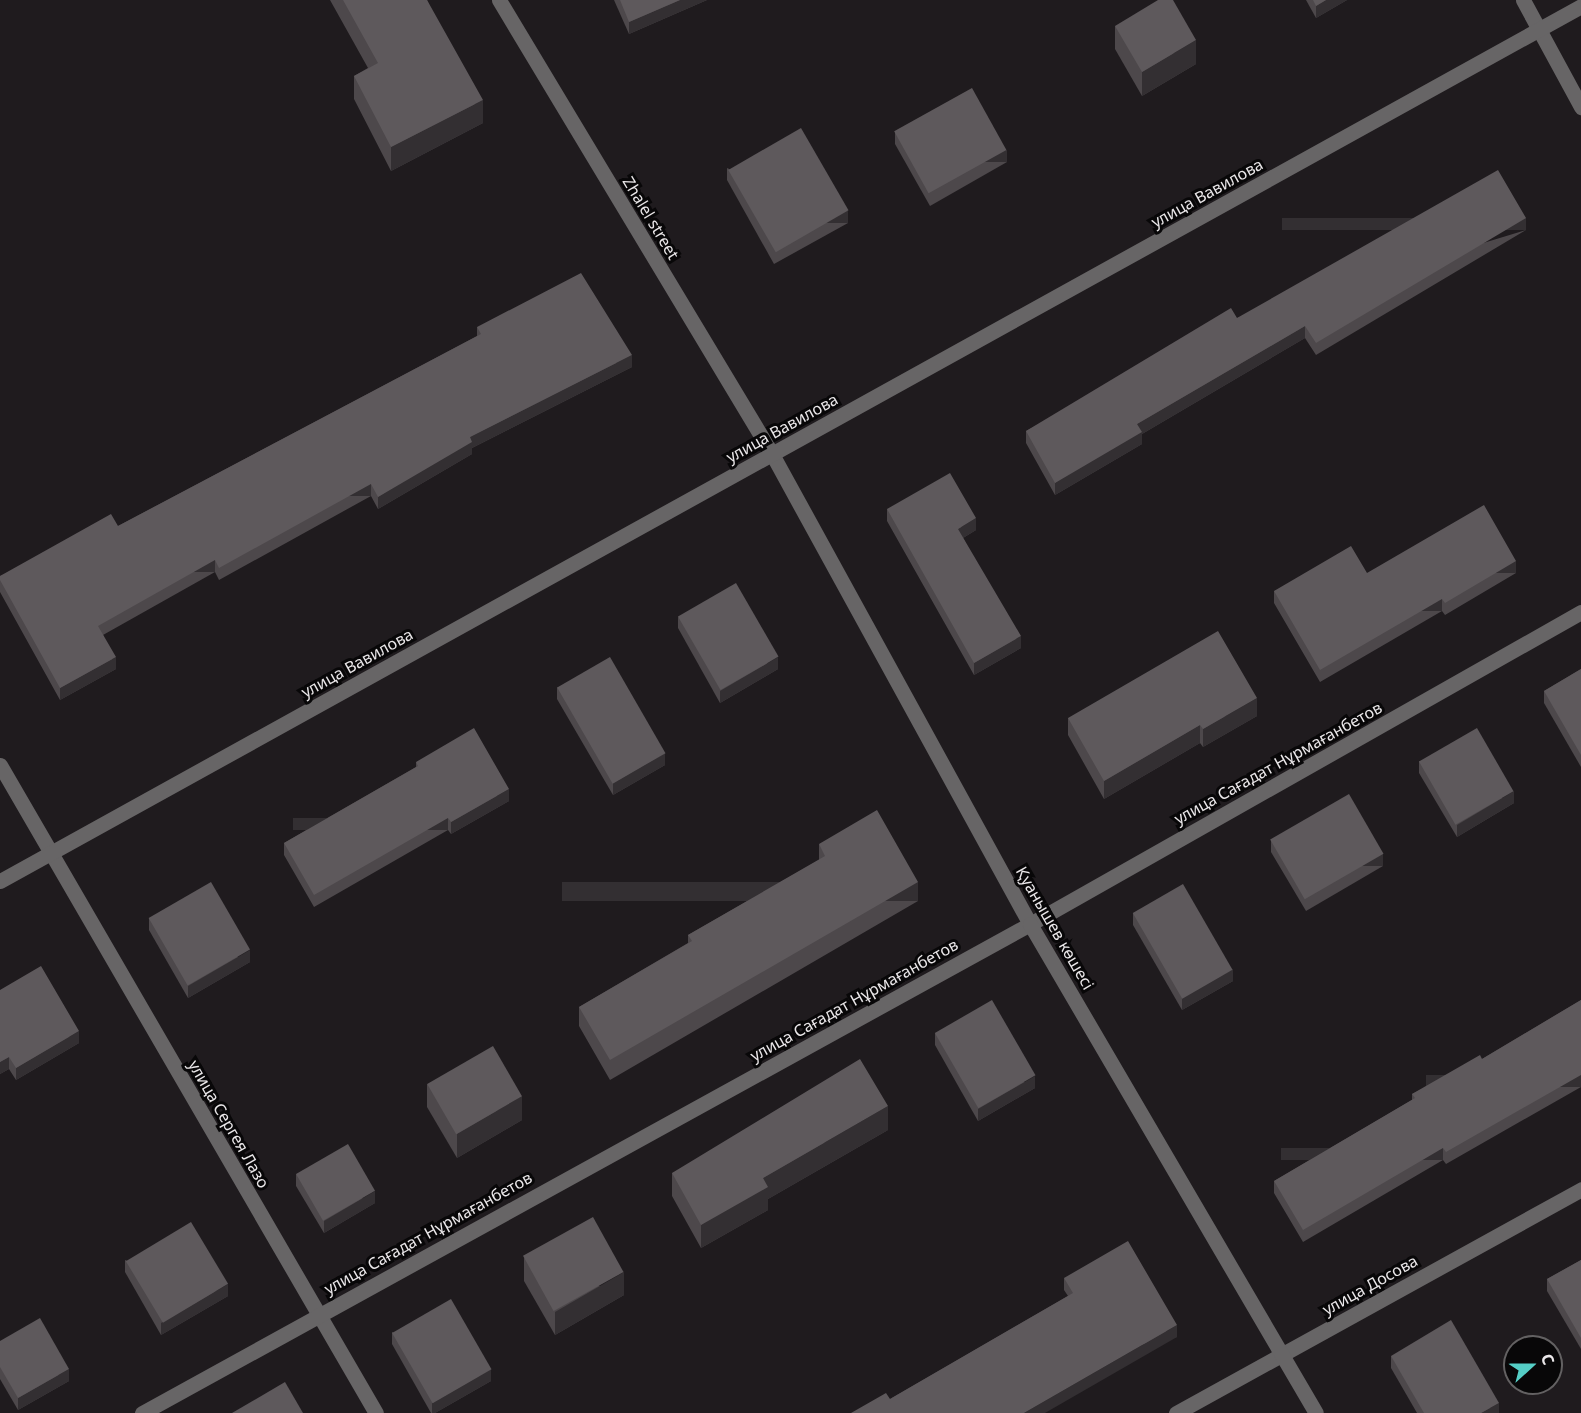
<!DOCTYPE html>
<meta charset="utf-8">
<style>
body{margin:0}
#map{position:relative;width:1581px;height:1413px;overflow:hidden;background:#1f1b1e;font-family:"Noto Sans",sans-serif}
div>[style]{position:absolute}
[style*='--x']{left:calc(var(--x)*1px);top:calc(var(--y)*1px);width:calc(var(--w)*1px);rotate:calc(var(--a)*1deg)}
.minor>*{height:15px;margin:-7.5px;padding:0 7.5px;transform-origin:7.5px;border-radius:7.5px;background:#676566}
.tertiary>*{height:15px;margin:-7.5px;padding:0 7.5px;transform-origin:7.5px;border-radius:7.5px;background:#676566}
.wall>*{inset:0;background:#4d484b}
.shaded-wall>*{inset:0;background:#332f32;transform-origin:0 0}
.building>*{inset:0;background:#5e595c;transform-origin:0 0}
span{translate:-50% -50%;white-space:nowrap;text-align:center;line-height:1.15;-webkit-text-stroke:6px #080708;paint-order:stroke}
.street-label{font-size:16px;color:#ebe8ea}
.north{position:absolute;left:1503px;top:1335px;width:60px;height:60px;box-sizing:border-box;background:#080708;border:2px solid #636162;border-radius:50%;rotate:69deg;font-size:16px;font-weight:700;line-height:24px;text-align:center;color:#ebe8ea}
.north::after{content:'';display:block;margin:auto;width:21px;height:27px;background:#55cec6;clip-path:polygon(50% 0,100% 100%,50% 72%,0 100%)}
</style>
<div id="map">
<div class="minor">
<i style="--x:499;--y:0;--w:530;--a:58.98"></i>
<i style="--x:1523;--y:0;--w:122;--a:61.5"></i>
<i style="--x:0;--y:765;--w:749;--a:59.88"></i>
<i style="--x:142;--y:1413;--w:1014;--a:-28.84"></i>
<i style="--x:1030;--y:924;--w:633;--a:-29.52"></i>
<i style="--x:1176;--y:1413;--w:463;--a:-28.9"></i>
</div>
<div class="tertiary">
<i style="--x:772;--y:454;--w:536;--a:61.24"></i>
<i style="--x:1030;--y:924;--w:566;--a:59.68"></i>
<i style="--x:0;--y:881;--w:1807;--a:-28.96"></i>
</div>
<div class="wall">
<i style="clip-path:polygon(330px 0,427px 0,483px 123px,391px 171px,354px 99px,354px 76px,368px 68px)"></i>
<i style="clip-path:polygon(614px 0,707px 0,629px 34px)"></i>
<i style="clip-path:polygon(1306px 0,1347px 0,1316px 18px)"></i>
<i style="clip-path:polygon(1115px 26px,1196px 64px,1142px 96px,1115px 49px)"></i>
<i style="clip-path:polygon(895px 132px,1007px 162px,930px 206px,895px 144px)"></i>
<i style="clip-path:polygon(727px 168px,848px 223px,774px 264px,727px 180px)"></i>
<i style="clip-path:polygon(1526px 230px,1316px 355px,1305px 338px,1142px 434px,1142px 444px,1055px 495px,1026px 443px,1026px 431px,1237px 318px)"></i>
<i style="clip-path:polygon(477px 327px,632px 367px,472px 448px,472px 454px,378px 509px,371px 496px,219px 580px,215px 572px,103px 635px,116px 669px,60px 700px,0 592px,0 576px,118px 526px,477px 336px)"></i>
<i style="clip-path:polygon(887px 509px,976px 530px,963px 538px,1021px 648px,974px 675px,887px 521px)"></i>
<i style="clip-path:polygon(1367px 573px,1516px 573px,1445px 615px,1442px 611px,1320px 682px,1274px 603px,1274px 591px)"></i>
<i style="clip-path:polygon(678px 617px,778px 669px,720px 703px,678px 628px)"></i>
<i style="clip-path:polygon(1581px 669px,1581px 767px,1544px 703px,1544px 691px)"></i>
<i style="clip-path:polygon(557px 687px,665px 765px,613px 795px,557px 699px)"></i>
<i style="clip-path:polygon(1257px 716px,1203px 747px,1200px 743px,1104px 799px,1068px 735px,1068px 718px)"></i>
<i style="clip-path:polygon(1419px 761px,1514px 803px,1457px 837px,1419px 773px)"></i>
<i style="clip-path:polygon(416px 762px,509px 801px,451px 834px,448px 830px,314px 907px,284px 855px,284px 843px,416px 767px)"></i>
<i style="clip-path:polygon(1271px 840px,1383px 866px,1306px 911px,1271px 852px)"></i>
<i style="clip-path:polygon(819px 844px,918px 901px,610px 1080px,579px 1026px,579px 1007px,688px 943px,688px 935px,819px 860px)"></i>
<i style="clip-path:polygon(1133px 913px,1233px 981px,1182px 1010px,1133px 925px)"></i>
<i style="clip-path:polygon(149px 918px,250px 962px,188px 998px,149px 930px)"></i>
<i style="clip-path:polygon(0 990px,79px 1043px,16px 1080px,9px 1069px,0 1074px)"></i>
<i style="clip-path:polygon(1581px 1000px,1581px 1087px,1446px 1164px,1443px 1160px,1303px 1242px,1274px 1193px,1274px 1181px,1412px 1100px,1412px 1094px,1482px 1059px)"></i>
<i style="clip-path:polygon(935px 1033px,1035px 1088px,978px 1121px,935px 1045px)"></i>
<i style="clip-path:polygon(427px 1084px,522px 1120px,457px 1158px,427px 1107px)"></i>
<i style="clip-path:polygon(888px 1130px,768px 1199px,768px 1210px,701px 1248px,672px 1196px,672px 1173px)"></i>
<i style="clip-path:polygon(296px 1174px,375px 1203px,324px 1233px,296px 1186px)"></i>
<i style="clip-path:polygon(524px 1258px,624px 1295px,555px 1335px,524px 1281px)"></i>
<i style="clip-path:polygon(125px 1260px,228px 1296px,161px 1335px,125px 1272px)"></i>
<i style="clip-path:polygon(1581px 1260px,1581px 1349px,1547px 1291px,1547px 1279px)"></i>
<i style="clip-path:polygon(1064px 1278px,1177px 1337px,890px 1399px,1068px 1296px,1064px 1290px)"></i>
<i style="clip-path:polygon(392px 1332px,491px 1381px,435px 1413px,431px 1413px,392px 1344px)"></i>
<i style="clip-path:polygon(0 1341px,69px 1381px,18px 1410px,0 1379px)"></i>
<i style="clip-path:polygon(1391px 1356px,1499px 1413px,1417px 1413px,1391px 1368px)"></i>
</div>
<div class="shaded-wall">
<i style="clip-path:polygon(680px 0,707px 0,629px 34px,629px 22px)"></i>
<i style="clip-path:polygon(1326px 0,1347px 0,1316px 18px,1316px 6px)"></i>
<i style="clip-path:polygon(1196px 40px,1196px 64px,1142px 96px,1142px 72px)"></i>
<i style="clip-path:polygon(483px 100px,483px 123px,391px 171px,391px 147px)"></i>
<i style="left:1007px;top:150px;width:12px;height:89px;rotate:90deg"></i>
<i style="left:848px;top:211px;width:12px;height:85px;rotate:90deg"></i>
<i style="left:1526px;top:218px;width:12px;height:244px;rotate:90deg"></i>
<i style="clip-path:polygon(1305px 326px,1305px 338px,1142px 434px,1142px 444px,1055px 495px,1055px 483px,1137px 424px)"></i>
<i style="clip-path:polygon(632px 355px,632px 367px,472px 448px,472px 454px,378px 509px,378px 497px,470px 437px)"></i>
<i style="left:371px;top:484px;width:12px;height:174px;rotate:90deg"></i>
<i style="clip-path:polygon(976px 518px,976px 530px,958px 541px,958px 529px)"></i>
<i style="left:215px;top:560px;width:12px;height:134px;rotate:90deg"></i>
<i style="left:1516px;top:561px;width:12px;height:82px;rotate:90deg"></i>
<i style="left:1442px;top:599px;width:12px;height:141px;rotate:90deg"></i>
<i style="clip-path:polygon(1021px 636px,1021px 648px,974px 675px,974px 663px)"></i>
<i style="clip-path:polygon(116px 657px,116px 669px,60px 700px,60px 688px)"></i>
<i style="clip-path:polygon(778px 657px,778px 669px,720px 703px,720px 691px)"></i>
<i style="clip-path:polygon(1257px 698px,1257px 716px,1203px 747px,1203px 729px)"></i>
<i style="clip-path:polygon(1200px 725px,1200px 743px,1104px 799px,1104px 781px)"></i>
<i style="clip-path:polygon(665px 753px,665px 765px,613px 795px,613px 783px)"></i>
<i style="clip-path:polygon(509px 789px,509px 801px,451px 834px,451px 822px)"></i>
<i style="clip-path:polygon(1514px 791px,1514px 803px,1457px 837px,1457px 825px)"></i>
<i style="left:448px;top:818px;width:12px;height:155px;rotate:90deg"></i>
<i style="left:1383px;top:854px;width:12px;height:89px;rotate:90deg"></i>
<i style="left:918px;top:882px;width:19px;height:356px;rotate:90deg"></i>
<i style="clip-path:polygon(250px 950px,250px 962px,188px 998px,188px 986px)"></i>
<i style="clip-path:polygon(1233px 969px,1233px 981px,1182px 1010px,1182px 998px)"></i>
<i style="clip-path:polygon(79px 1031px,79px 1043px,16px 1080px,16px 1068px)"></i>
<i style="clip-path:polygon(9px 1057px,9px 1069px,0 1074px,0 1062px)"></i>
<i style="left:1581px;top:1075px;width:12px;height:155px;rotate:90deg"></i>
<i style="clip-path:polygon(1035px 1076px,1035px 1088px,978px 1121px,978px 1109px)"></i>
<i style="clip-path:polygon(522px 1096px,522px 1120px,457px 1158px,457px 1134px)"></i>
<i style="clip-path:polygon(888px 1106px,888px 1130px,768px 1199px,768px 1210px,701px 1248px,701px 1225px,763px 1178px)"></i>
<i style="left:1443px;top:1148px;width:12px;height:162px;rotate:90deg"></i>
<i style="clip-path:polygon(375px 1191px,375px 1203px,324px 1233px,324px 1221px)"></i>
<i style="clip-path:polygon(624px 1272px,624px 1295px,555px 1335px,555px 1312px)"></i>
<i style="clip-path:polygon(228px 1284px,228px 1296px,161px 1335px,161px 1323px)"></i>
<i style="clip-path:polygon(1177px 1325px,1177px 1337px,1045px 1413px,1024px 1413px)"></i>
<i style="clip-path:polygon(69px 1369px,69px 1381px,18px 1410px,18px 1398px)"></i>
<i style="clip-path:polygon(491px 1369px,491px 1381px,435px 1413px,432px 1413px,432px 1403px)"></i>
<i style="clip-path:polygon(1499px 1403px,1499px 1413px,1481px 1413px)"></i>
</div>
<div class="building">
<i style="clip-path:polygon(343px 0,427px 0,483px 100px,391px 147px,354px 76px,378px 63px)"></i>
<i style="clip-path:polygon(620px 0,680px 0,629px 22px)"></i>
<i style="clip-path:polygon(1158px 0,1173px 0,1196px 40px,1142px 72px,1115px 26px)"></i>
<i style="clip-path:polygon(1313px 0,1326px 0,1316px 6px)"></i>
<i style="left:972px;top:88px;width:71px;height:89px;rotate:61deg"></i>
<i style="left:801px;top:128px;width:95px;height:84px;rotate:60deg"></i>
<i style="clip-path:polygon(1498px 170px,1526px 218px,1316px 343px,1305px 326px,1137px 424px,1142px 432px,1055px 483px,1026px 431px,1231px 308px,1237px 318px)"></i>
<i style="clip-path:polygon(581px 273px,632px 355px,470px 437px,472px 442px,378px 497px,371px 484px,219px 568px,215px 560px,98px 626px,116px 657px,60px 688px,0 580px,0 576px,111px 514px,118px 526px,481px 334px,477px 327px)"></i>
<i style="clip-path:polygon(950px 473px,976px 518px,958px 529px,1021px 636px,974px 663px,887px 509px)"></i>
<i style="clip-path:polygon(1484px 505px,1516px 561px,1445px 603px,1442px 599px,1320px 670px,1274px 591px,1351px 546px,1367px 573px)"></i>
<i style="left:736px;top:583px;width:85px;height:67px;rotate:60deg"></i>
<i style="clip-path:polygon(1218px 631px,1257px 698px,1203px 729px,1200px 725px,1104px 781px,1068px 718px)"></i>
<i style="left:610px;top:657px;width:111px;height:61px;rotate:60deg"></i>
<i style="clip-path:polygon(1581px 669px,1581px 755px,1544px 691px)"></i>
<i style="clip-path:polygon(474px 728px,509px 789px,451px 822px,448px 818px,314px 895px,284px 843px,418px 766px,416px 762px)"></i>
<i style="left:1477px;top:728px;width:73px;height:67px;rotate:60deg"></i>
<i style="left:1349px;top:794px;width:69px;height:91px;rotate:60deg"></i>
<i style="clip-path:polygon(877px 810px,918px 882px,610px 1060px,579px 1007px,692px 941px,688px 935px,825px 856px,819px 844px)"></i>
<i style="left:211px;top:882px;width:78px;height:72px;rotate:60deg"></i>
<i style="left:1183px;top:884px;width:99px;height:58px;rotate:60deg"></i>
<i style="clip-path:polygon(41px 966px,79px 1031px,16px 1068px,9px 1057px,0 1062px,0 990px)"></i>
<i style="left:992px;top:1000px;width:87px;height:66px;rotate:60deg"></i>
<i style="clip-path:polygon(1581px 1000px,1581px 1075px,1446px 1152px,1443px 1148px,1303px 1230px,1274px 1181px,1415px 1098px,1412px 1094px,1480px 1055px,1482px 1059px)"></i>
<i style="left:493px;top:1046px;width:58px;height:76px;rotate:60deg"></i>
<i style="clip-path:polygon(860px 1059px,888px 1106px,763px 1178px,768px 1187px,701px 1225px,672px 1173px)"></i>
<i style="left:348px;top:1144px;width:54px;height:60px;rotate:60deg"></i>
<i style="left:593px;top:1217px;width:63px;height:80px;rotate:61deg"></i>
<i style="left:191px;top:1222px;width:72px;height:76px;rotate:59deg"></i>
<i style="clip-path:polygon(1128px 1241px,1177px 1325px,1024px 1413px,851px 1413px,886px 1393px,890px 1399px,1073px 1293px,1064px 1278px)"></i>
<i style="clip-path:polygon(1581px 1260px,1581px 1338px,1547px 1279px)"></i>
<i style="left:451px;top:1299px;width:81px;height:68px;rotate:60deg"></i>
<i style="clip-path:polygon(40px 1318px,69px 1369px,18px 1398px,0 1367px,0 1341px)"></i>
<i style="clip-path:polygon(1451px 1320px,1499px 1403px,1481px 1413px,1424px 1413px,1391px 1356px)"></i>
<i style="clip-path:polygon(285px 1382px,303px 1413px,232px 1413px)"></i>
</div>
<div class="street-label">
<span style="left:1207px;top:193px;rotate:-29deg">улица Вавилова</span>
<span style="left:651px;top:218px;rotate:59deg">Zhalel street</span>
<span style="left:782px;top:428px;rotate:-29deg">улица Вавилова</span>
<span style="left:357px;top:663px;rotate:-29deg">улица Вавилова</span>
<span style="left:1278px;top:763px;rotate:-29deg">улица Сағадат Нұрмағанбетов</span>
<span style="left:1055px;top:928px;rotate:60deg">Қуанышев көшесі</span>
<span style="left:854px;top:1000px;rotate:-29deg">улица Сағадат Нұрмағанбетов</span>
<span style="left:229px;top:1124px;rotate:60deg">улица Сергея Лазо</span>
<span style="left:428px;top:1233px;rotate:-29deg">улица Сағадат Нұрмағанбетов</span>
<span style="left:1370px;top:1285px;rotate:-29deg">улица Досова</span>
</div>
<div class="north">С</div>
</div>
